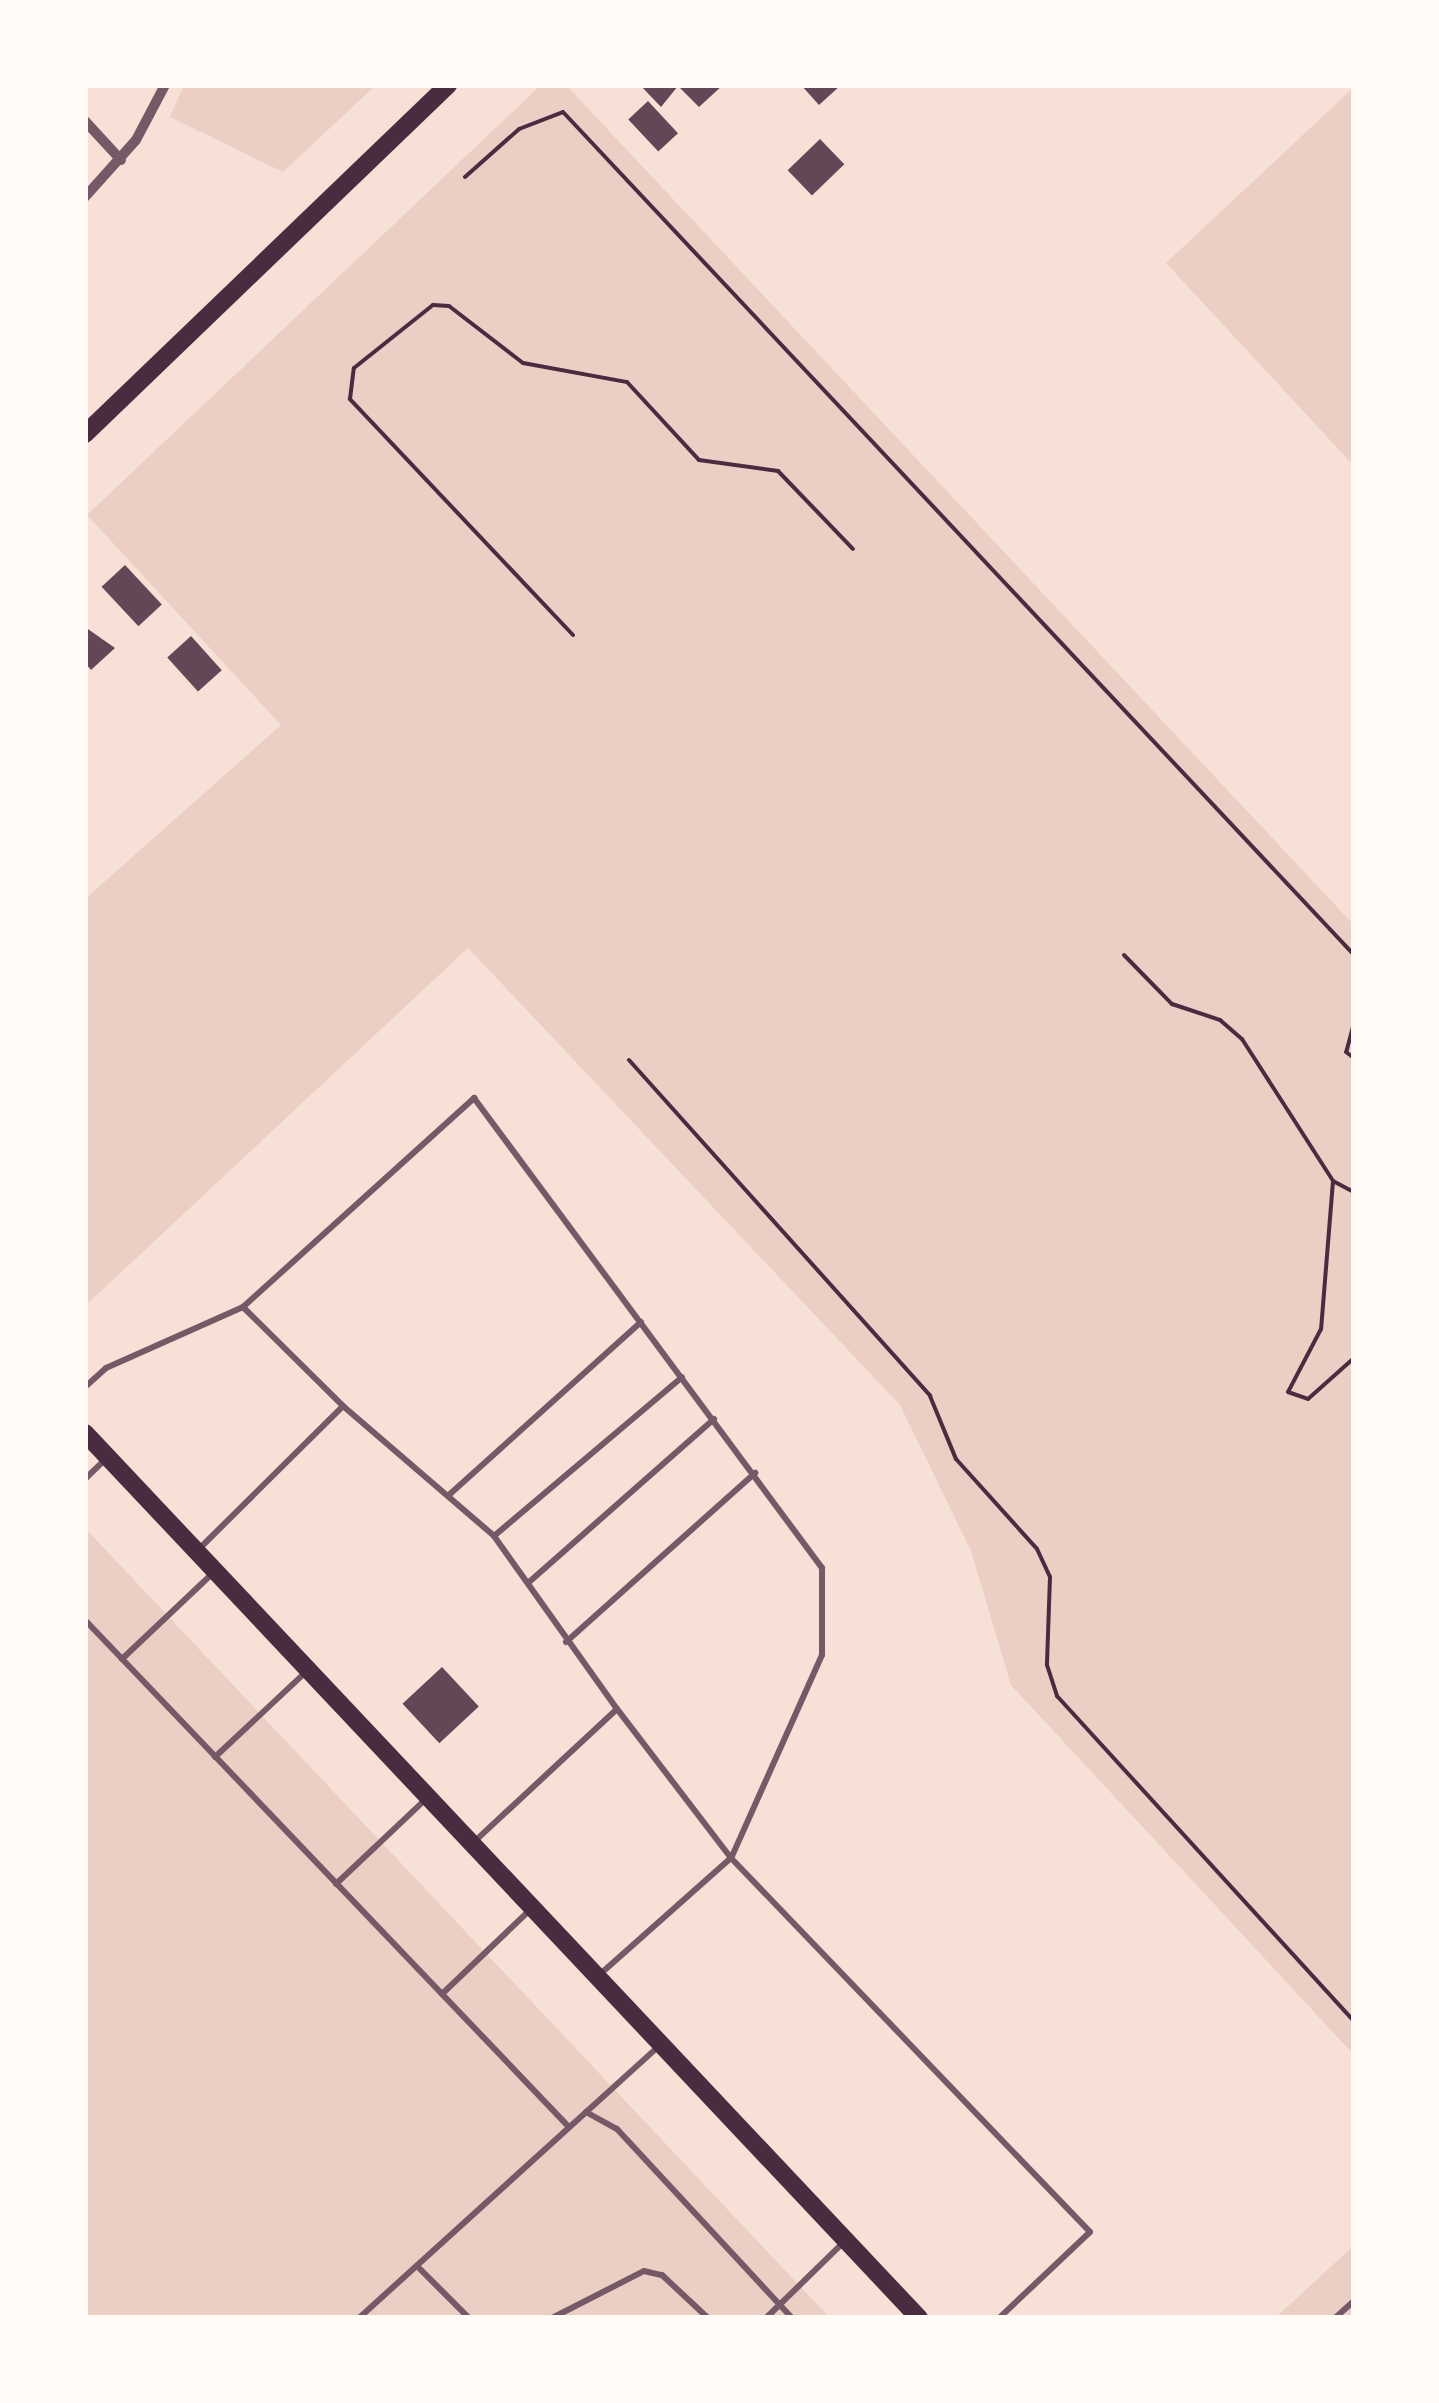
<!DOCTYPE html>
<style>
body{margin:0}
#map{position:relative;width:1439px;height:2403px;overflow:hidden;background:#f7e1d7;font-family:"Roboto Condensed",sans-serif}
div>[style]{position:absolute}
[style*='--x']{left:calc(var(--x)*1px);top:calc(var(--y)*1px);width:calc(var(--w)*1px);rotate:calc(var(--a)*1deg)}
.green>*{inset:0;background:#ebcfc5}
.building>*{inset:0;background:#644757;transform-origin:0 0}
.path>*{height:4px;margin:-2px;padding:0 2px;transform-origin:2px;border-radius:2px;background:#4a2c40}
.service>*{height:6px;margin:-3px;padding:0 3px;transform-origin:3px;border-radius:3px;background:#755966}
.minor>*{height:10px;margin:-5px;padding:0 5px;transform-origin:5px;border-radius:5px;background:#755966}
.secondary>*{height:18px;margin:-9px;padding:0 9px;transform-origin:9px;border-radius:9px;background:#4a2c40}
span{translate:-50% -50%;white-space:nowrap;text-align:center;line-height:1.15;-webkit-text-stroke:10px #fffaf5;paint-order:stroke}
.frame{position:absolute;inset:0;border:88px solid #fffaf5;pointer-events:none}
</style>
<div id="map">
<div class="green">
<i style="clip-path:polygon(184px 85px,376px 85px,283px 172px,170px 117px)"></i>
<i style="clip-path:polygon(541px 85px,566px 85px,1354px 925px,1354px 2055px,1011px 1685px,971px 1551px,900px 1405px,468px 948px,85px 1306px,85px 899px,281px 725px,87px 515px)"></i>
<i style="clip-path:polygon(1354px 87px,1354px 466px,1166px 263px)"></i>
<i style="clip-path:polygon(85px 1528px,830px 2318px,85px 2318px)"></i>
<i style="clip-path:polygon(1354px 2245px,1354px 2318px,1275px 2318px,1349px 2250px)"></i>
</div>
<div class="building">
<i style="clip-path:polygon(640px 85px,723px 85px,699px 107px,678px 86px,661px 107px)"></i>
<i style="clip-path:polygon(801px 85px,841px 85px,819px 105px)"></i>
<i style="left:648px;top:101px;width:44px;height:27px;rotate:47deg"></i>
<i style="left:820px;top:139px;width:35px;height:45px;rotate:46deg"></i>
<i style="left:125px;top:565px;width:54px;height:32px;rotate:47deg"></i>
<i style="clip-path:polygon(85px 627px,115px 648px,91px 670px,85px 663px)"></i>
<i style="left:191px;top:636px;width:46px;height:32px;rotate:48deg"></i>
<i style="left:442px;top:1667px;width:54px;height:54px;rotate:47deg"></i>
</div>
<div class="path">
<i style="--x:465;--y:177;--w:72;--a:-41.6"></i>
<i style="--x:519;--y:129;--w:47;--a:-21.1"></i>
<i style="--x:563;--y:112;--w:1156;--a:46.82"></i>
<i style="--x:573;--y:635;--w:325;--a:-133.4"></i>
<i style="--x:350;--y:399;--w:31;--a:-83"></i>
<i style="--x:354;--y:368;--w:101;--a:-38.6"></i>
<i style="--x:433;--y:305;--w:16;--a:4"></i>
<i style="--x:449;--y:306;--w:93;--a:37.6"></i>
<i style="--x:523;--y:363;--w:106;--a:10.4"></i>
<i style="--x:627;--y:382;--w:106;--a:47.3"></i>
<i style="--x:699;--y:460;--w:80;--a:7.9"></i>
<i style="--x:778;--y:471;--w:108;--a:46.1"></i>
<i style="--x:1124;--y:955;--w:69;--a:45.6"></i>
<i style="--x:1172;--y:1004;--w:51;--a:18.4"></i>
<i style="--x:1220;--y:1020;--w:29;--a:41"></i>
<i style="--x:1242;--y:1039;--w:169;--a:57.3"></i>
<i style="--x:1333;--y:1181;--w:148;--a:94.6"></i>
<i style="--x:1321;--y:1329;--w:71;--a:117.6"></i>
<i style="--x:1288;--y:1392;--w:21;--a:19"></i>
<i style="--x:1308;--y:1399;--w:62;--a:-41.7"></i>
<i style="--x:1354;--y:1023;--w:30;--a:105"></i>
<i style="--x:1346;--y:1052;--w:10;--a:37"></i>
<i style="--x:629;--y:1060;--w:451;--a:48.1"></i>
<i style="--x:930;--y:1396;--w:68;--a:67.6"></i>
<i style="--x:956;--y:1459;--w:121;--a:48"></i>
<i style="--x:1037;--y:1549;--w:31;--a:65"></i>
<i style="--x:1050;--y:1577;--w:88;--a:92"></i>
<i style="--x:1047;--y:1665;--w:33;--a:72"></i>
<i style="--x:1057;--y:1696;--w:440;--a:47.6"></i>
<i style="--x:1333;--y:1181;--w:24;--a:28"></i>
</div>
<div class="service">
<i style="--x:243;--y:1307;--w:312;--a:-42.1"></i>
<i style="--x:474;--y:1098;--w:585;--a:53.48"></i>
<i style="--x:822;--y:1568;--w:87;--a:90"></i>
<i style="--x:822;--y:1655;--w:222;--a:114.1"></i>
<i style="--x:731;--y:1858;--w:518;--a:46.17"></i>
<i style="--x:1090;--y:2232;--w:125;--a:136.6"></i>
<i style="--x:85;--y:1387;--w:28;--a:-42"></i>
<i style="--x:106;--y:1368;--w:150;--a:-24"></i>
<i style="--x:243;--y:1307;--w:141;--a:44.7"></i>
<i style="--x:85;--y:1479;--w:30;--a:-44"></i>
<i style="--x:450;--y:1494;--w:257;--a:-42"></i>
<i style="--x:494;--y:1536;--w:246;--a:-40.2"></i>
<i style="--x:198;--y:1550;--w:204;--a:-44.8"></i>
<i style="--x:343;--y:1406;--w:199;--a:40.7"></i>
<i style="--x:494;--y:1536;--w:212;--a:54.6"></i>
<i style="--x:617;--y:1709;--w:197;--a:137.1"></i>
<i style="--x:528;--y:1583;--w:248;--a:-41.4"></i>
<i style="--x:85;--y:1620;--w:701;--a:46.33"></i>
<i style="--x:566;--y:1642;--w:254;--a:-41.8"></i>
<i style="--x:122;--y:1659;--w:127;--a:-43.4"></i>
<i style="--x:215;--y:1757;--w:126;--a:-43.1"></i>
<i style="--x:336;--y:1884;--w:125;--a:-43.4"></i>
<i style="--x:598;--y:1976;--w:178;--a:-41.6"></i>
<i style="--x:731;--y:1858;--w:188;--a:-127.4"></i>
<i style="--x:442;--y:1994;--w:123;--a:-43.7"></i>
<i style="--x:586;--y:2112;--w:35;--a:29"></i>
<i style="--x:617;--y:2129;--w:258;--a:47.2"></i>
<i style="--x:417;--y:2266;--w:74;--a:45"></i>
<i style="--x:359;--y:2318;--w:404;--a:-42.2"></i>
<i style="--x:552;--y:2318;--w:103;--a:-27.1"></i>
<i style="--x:644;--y:2271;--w:18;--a:13"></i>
<i style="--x:662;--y:2275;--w:63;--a:43.1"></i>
<i style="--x:766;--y:2318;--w:110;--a:-44.3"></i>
<i style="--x:1335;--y:2318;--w:25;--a:-42"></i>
</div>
<div class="minor">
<i style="--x:85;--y:121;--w:53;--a:47.3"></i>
<i style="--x:85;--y:197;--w:76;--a:-48.2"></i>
<i style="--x:136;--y:140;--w:62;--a:-62.2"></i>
</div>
<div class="secondary">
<i style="--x:85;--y:434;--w:504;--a:-43.87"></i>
<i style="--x:85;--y:1433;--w:1216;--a:46.7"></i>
</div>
<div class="frame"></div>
</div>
